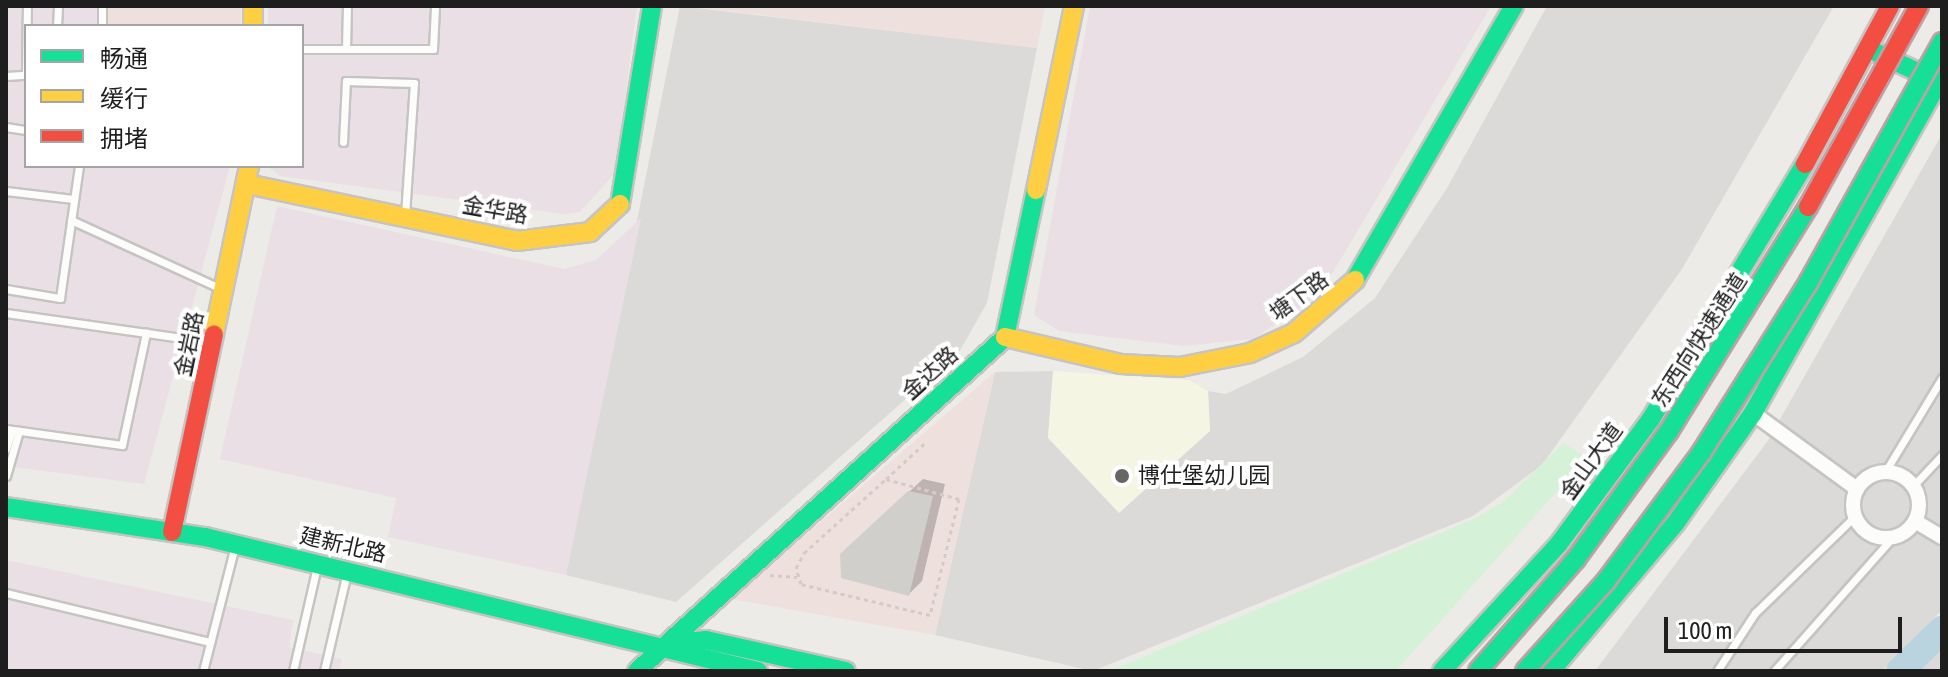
<!DOCTYPE html>
<meta charset="utf-8">
<style>
body{margin:0}
#map{position:relative;width:1948px;height:677px;overflow:hidden;background:#ecebe7;font-family:"Asap Condensed","Noto Sans SC",sans-serif}
div>[style]{position:absolute}
[style*='--x']{left:calc(var(--x)*1px);top:calc(var(--y)*1px);width:calc(var(--w)*1px);rotate:calc(var(--a)*1deg)}
.residential>*{inset:0;background:#dbdad8}
.commercial>*{inset:0;background:#eee0dd;transform-origin:0 0}
.industrial>*{inset:0;background:#eadfe5}
.education>*{inset:0;background:#f4f5e2}
.park>*{inset:0;background:#d5f2d8}
.shadow>*{inset:0;background:#0003}
.river>*{height:28px;margin:-14px;padding:0 14px;transform-origin:14px;border-radius:14px;background:#bad4df}
.building>*{inset:0;background:#d0cfcc}
.path>*{height:3px;margin-top:-1.5px;transform-origin:0;background:repeating-linear-gradient(90deg,#d6cac7 0 4px,transparent 0 8px)}
.roads{filter:drop-shadow(2px 0 #c5c4c3) drop-shadow(-2px 0 #c5c4c3) drop-shadow(0 2px #c5c4c3) drop-shadow(0 -2px #c5c4c3)}
.lane>*{height:7px;margin:-3.5px;padding:0 3.5px;transform-origin:3.5px;border-radius:3.5px;background:#fcfcfb}
.street>*{height:14px;margin:-7px;padding:0 7px;transform-origin:7px;border-radius:7px;background:#fcfcfb}
.street>.ring{margin:-7px;padding:0;box-sizing:content-box;background:none;border:14px solid #fcfcfb;border-radius:50%}
.fast>*{height:18px;margin:-9px;padding:0 9px;transform-origin:9px;border-radius:9px;background:#16e098}
.slow>*{height:18px;margin:-9px;padding:0 9px;transform-origin:9px;border-radius:9px;background:#ffcf43}
.jam>*{height:18px;margin:-9px;padding:0 9px;transform-origin:9px;border-radius:9px;background:#f24e42}
.bridges{filter:drop-shadow(2px 0 #c19fa6) drop-shadow(-2px 0 #c19fa6) drop-shadow(0 2px #c19fa6) drop-shadow(0 -2px #c19fa6)}
.fast-bridge>*{height:18px;margin:-9px;padding:0 9px;transform-origin:9px;border-radius:9px;background:#16e098}
.jam-bridge>*{height:18px;margin:-9px;padding:0 9px;transform-origin:9px;border-radius:9px;background:#f24e42}
.dots>*{width:22px;height:22px;translate:-50% -50%;box-sizing:border-box;border:4px solid #fff;border-radius:50%}
span{translate:-50% -50%;white-space:nowrap;text-align:center;line-height:1.15;-webkit-text-stroke:8px #fff;paint-order:stroke}
.street-label{font-size:22px;color:#1e1e1e}
.poi-label{font-size:22px;color:#1e1e1e}
.left{translate:0 -50%;text-align:left}
.frame{position:absolute;inset:0;border:8px solid #1e1e1e;pointer-events:none}
.legend{position:absolute;left:24px;top:24px;width:280px;height:144px;box-sizing:border-box;background:#fff;border:2px solid #a5a5a5;margin:0;padding:10px 14px;list-style:none;font-size:24px;color:#1e1e1e}
.legend li{display:flex;align-items:center;gap:16px;height:40px}
.legend b{width:40px;border:2px solid #a5a5a5}
.scale{position:absolute;left:1664px;top:617px;width:238px;height:36px;box-sizing:border-box;border:4px solid #1e1e1e;border-top:0;padding-left:10px;font-size:24px;line-height:28px;white-space:nowrap;color:#1e1e1e;-webkit-text-stroke:6px #fff;paint-order:stroke}
</style>
<div id="map">
<div class="residential">
<i style="clip-path:polygon(680px 6px,1037px 48px,987px 303px,959px 352px,676px 602px,566px 575px)"></i>
<i style="clip-path:polygon(1547px 6px,1834px 6px,1682px 269px,1542px 465px,1473px 516px,1093px 671px,935px 635px,995px 372px,1053px 371px,1048px 438px,1210px 431px,1208px 391px,1226px 394px,1303px 357px,1375px 298px,1447px 188px)"></i>
<i style="clip-path:polygon(1942px 134px,1942px 610px,1882px 671px,1595px 671px,1767px 442px)"></i>
<i style="clip-path:polygon(1942px 649px,1942px 671px,1920px 671px)"></i>
</div>
<div class="commercial">
<i style="left:103px;top:6px;width:138px;height:20px"></i>
<i style="clip-path:polygon(686px 6px,1045px 6px,1037px 48px)"></i>
<i style="clip-path:polygon(995px 372px,935px 635px,731px 599px)"></i>
</div>
<div class="industrial">
<i style="clip-path:polygon(6px 6px,103px 6px,102px 26px,26px 26px,26px 166px,230px 166px,144px 484px,6px 466px)"></i>
<i style="clip-path:polygon(268px 6px,637px 6px,615px 173px,580px 212px,564px 214px,280px 176px,267px 166px,302px 166px,302px 26px,268px 26px)"></i>
<i style="clip-path:polygon(1090px 6px,1491px 6px,1320px 294px,1253px 339px,1184px 346px,1059px 331px,1034px 315px)"></i>
<i style="clip-path:polygon(277px 206px,564px 269px,596px 260px,641px 218px,566px 575px,388px 537px,396px 498px,220px 459px)"></i>
<i style="clip-path:polygon(6px 560px,293px 620px,289px 647px,342px 659px,339px 671px,6px 671px)"></i>
</div>
<div class="education">
<i style="clip-path:polygon(1053px 371px,1189px 380px,1208px 391px,1210px 431px,1119px 513px,1048px 438px)"></i>
</div>
<div class="park">
<i style="clip-path:polygon(1563px 443px,1587px 458px,1396px 671px,1109px 671px,1476px 518px,1504px 501px)"></i>
</div>
<div class="shadow">
<i style="clip-path:polygon(923px 479px,945px 484px,922px 581px,909px 594px,843px 576px,856px 541px)"></i>
</div>
<div class="river">
<i style="--x:1900;--y:671;--w:59;--a:-44.3"></i>
</div>
<div class="building">
<i style="clip-path:polygon(908px 491px,933px 496px,909px 596px,841px 578px,840px 554px)"></i>
</div>
<div class="path">
<i style="--x:886;--y:479;--w:76;--a:15.3"></i>
<i style="--x:959;--y:499;--w:120;--a:104"></i>
<i style="--x:930;--y:615;--w:133;--a:-166.5"></i>
<i style="--x:801;--y:584;--w:17;--a:-107"></i>
<i style="--x:796;--y:568;--w:17;--a:-62"></i>
<i style="--x:804;--y:553;--w:110;--a:-42.1"></i>
<i style="--x:886;--y:479;--w:54;--a:-42.8"></i>
<i style="--x:770;--y:575;--w:27;--a:4"></i>
</div>
<div class="roads">
<div class="lane">
<i style="--x:57;--y:26;--w:20;--a:-87"></i>
<i style="--x:102;--y:26;--w:20;--a:-90"></i>
<i style="--x:302;--y:49;--w:131;--a:0"></i>
<i style="--x:433;--y:49;--w:43;--a:-87.3"></i>
<i style="--x:346;--y:49;--w:43;--a:-88.7"></i>
<i style="--x:26;--y:75;--w:69;--a:-89.2"></i>
<i style="--x:6;--y:76;--w:16;--a:-4"></i>
<i style="--x:6;--y:127;--w:20;--a:9"></i>
<i style="--x:343;--y:142;--w:61;--a:-87.2"></i>
<i style="--x:346;--y:81;--w:68;--a:1.7"></i>
<i style="--x:414;--y:83;--w:132;--a:93.9"></i>
<i style="--x:6;--y:191;--w:68;--a:6.7"></i>
<i style="--x:71;--y:220;--w:166;--a:24.6"></i>
<i style="--x:6;--y:289;--w:55;--a:9.5"></i>
<i style="--x:60;--y:298;--w:133;--a:-81.8"></i>
<i style="--x:6;--y:313;--w:206;--a:8.1"></i>
<i style="--x:6;--y:429;--w:117;--a:7.9"></i>
<i style="--x:122;--y:445;--w:115;--a:-77.9"></i>
<i style="--x:6;--y:449;--w:20;--a:-72"></i>
<i style="--x:1885;--y:472;--w:110;--a:-58.8"></i>
<i style="--x:6;--y:476;--w:47;--a:-73.9"></i>
<i style="--x:1913;--y:486;--w:42;--a:-46.9"></i>
<i style="--x:6;--y:593;--w:210;--a:13.5"></i>
<i style="--x:203;--y:671;--w:130;--a:-75.7"></i>
<i style="--x:293;--y:671;--w:108;--a:-77.1"></i>
<i style="--x:324;--y:671;--w:102;--a:-76.9"></i>
<i style="--x:1717;--y:671;--w:69;--a:-56.8"></i>
<i style="--x:1755;--y:613;--w:139;--a:-44.1"></i>
<i style="--x:1774;--y:671;--w:179;--a:-48.4"></i>
</div>
<div class="street">
<i style="--x:1753;--y:413;--w:129;--a:36.2"></i>
<i class="ring" style="left:1853px;top:472px;width:52px;height:52px"></i>
<i style="--x:1915;--y:521;--w:31;--a:31"></i>
</div>
<div class="fast">
<i style="--x:1877;--y:53;--w:64;--a:25"></i>
<i style="--x:620;--y:204;--w:201;--a:-80.8"></i>
<i style="--x:1355;--y:280;--w:317;--a:-59.9"></i>
<i style="--x:6;--y:507;--w:201;--a:8.6"></i>
<i style="--x:205;--y:537;--w:569;--a:13.62"></i>
<i style="--x:668;--y:644;--w:38;--a:-6"></i>
<i style="--x:706;--y:640;--w:143;--a:12.5"></i>
<i style="--x:637;--y:671;--w:497;--a:-42.2"></i>
<i style="--x:1005;--y:337;--w:150;--a:-78.1"></i>
<i style="--x:1442;--y:671;--w:171;--a:-47.4"></i>
<i style="--x:1558;--y:545;--w:157;--a:-53.6"></i>
<i style="--x:1651;--y:419;--w:298;--a:-58.9"></i>
<i style="--x:1551;--y:671;--w:192;--a:-49.9"></i>
<i style="--x:1675;--y:524;--w:136;--a:-54.9"></i>
<i style="--x:1753;--y:413;--w:386;--a:-60.7"></i>
</div>
<div class="slow">
<i style="--x:253;--y:6;--w:20;--a:90"></i>
<i style="--x:247;--y:184;--w:276;--a:11.9"></i>
<i style="--x:517;--y:241;--w:74;--a:-7"></i>
<i style="--x:590;--y:232;--w:41;--a:-43"></i>
<i style="--x:1036;--y:190;--w:188;--a:-78.3"></i>
<i style="--x:214;--y:334;--w:172;--a:-78.2"></i>
<i style="--x:1005;--y:337;--w:119;--a:13.1"></i>
<i style="--x:1121;--y:364;--w:59;--a:2.9"></i>
<i style="--x:1180;--y:367;--w:71;--a:-11.3"></i>
<i style="--x:1250;--y:353;--w:48;--a:-24.4"></i>
<i style="--x:1294;--y:333;--w:81;--a:-41"></i>
</div>
<div class="jam">
<i style="--x:1805;--y:164;--w:179;--a:-61.7"></i>
<i style="--x:172;--y:532;--w:202;--a:-78"></i>
</div>
</div>
<div class="bridges">
<div class="fast-bridge">
<i style="--x:1478;--y:671;--w:149;--a:-48.8"></i>
<i style="--x:1576;--y:559;--w:158;--a:-54"></i>
<i style="--x:1669;--y:431;--w:264;--a:-58.2"></i>
<i style="--x:1525;--y:671;--w:121;--a:-48"></i>
<i style="--x:1606;--y:581;--w:159;--a:-53.4"></i>
<i style="--x:1701;--y:453;--w:201;--a:-57.8"></i>
<i style="--x:1808;--y:283;--w:276;--a:-60.9"></i>
</div>
<div class="jam-bridge">
<i style="--x:1808;--y:207;--w:230;--a:-61.1"></i>
</div>
</div>
<div class="dots">
<i style="left:1122px;top:476px;background:#666664"></i>
</div>
<div class="street-label">
<span style="left:495px;top:210px;rotate:10deg">金华路</span>
<span style="left:1299px;top:296px;rotate:-36deg">塘下路</span>
<span style="left:1699px;top:340px;rotate:-57deg">东西向快速通道</span>
<span style="left:189px;top:344px;rotate:-78deg">金岩路</span>
<span style="left:930px;top:373px;rotate:-42deg">金达路</span>
<span style="left:1591px;top:461px;rotate:-54deg">金山大道</span>
<span style="left:343px;top:545px;rotate:13deg">建新北路</span>
</div>
<div class="poi-label">
<span class="left" style="left:1138px;top:476px">博仕堡幼儿园</span>
</div>
<div class="frame"></div>
<ul class="legend">
<li><b style="height:10px;background:#16e098"></b>畅通</li>
<li><b style="height:10px;background:#ffcf43"></b>缓行</li>
<li><b style="height:10px;background:#f24e42"></b>拥堵</li>
</ul>
<div class="scale">100 m</div>
</div>
